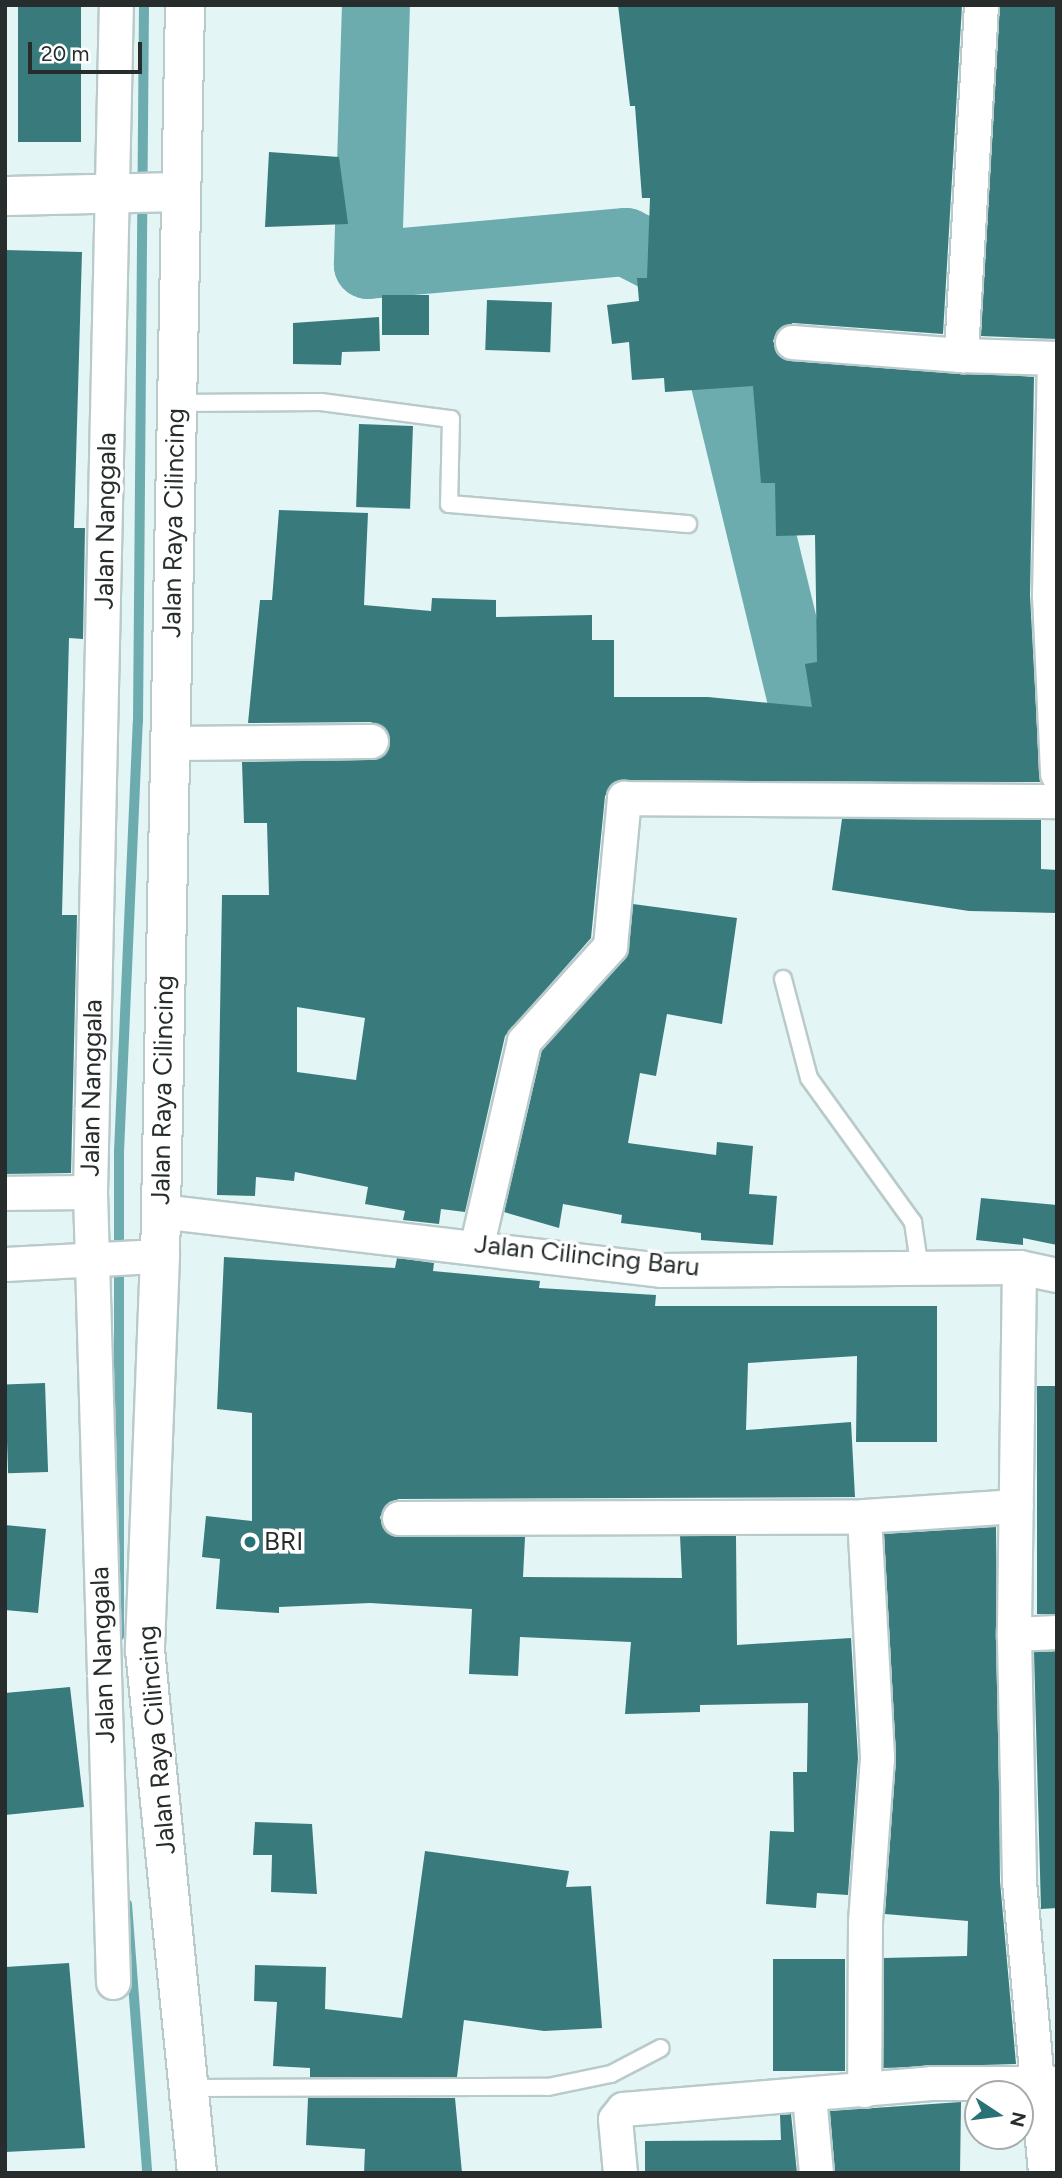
<!DOCTYPE html>
<style>
body{margin:0}
#map{position:relative;width:1062px;height:2178px;overflow:hidden;background:#e4f5f6;font-family:Figtree,sans-serif}
div>[style]{position:absolute}
[style*='--x']{left:calc(var(--x)*1px);top:calc(var(--y)*1px);width:calc(var(--w)*1px);rotate:calc(var(--a)*1deg)}
.stream>*{height:10px;margin:-5px;padding:0 5px;transform-origin:5px;border-radius:5px;background:#6cacaf}
.river>*{height:68px;margin:-34px;padding:0 34px;transform-origin:34px;border-radius:34px;background:#6cacaf}
.building>*{inset:0;background:#397a7d;transform-origin:0 0}
.roads{filter:drop-shadow(2px 0 #b9cacb) drop-shadow(-2px 0 #b9cacb) drop-shadow(0 2px #b9cacb) drop-shadow(0 -2px #b9cacb)}
.service>*{height:16px;margin:-8px;padding:0 8px;transform-origin:8px;border-radius:8px;background:#fff}
.minor>*{height:33px;margin:-16.5px;padding:0 16.5px;transform-origin:16.5px;border-radius:16.5px;background:#fff}
.tertiary>*{height:38px;margin:-19px;padding:0 19px;transform-origin:19px;border-radius:19px;background:#fff}
.dots>*{width:19px;height:19px;translate:-50% -50%;box-sizing:border-box;border:4px solid #fff;border-radius:50%}
span{translate:-50% -50%;white-space:nowrap;text-align:center;line-height:1.15;-webkit-text-stroke:7px #fff;paint-order:stroke}
.street-label{font-size:26px;color:#272d2d}
.poi-label{font-size:26px;color:#272d2d}
.left{translate:0 -50%;text-align:left}
.frame{position:absolute;inset:0;border:7px solid #272d2d;pointer-events:none}
.north{position:absolute;left:964px;top:2080px;width:70px;height:70px;box-sizing:border-box;background:#fff;border:2px solid #a9abab;border-radius:50%;rotate:103deg;font-size:19px;font-weight:700;line-height:28px;text-align:center;color:#272d2d}
.north::after{content:'';display:block;margin:auto;width:24px;height:32px;background:#287276;clip-path:polygon(50% 0,100% 100%,50% 72%,0 100%)}
.scale{position:absolute;left:28px;top:42px;width:114px;height:32px;box-sizing:border-box;border:4px solid #272d2d;border-top:0;padding-left:9px;font-size:21px;line-height:24px;white-space:nowrap;color:#272d2d;-webkit-text-stroke:5px #fff;paint-order:stroke}
</style>
<div id="map">
<div class="stream">
<i style="--x:119;--y:1636;--w:484;--a:-90"></i>
<i style="--x:119;--y:1152;--w:430;--a:-87.5"></i>
<i style="--x:138;--y:722;--w:717;--a:-89.52"></i>
<i style="--x:127;--y:1904;--w:270;--a:85.7"></i>
</div>
<div class="river">
<i style="--x:376;--y:5;--w:260;--a:91.8"></i>
<i style="--x:368;--y:265;--w:259;--a:-5.1"></i>
<i style="--x:626;--y:242;--w:83;--a:27.2"></i>
<i style="--x:700;--y:280;--w:450;--a:76.4"></i>
<i style="--x:806;--y:717;--w:81;--a:-2.1"></i>
</div>
<div class="building">
<i style="left:18px;top:5px;width:63px;height:137px"></i>
<i style="clip-path:polygon(evenodd,618px 5px,962px 5px,943px 334px,793px 323px,777px 331px,773px 341px,781px 357px,791px 361px,1034px 377px,1030px 595px,1040px 782px,616px 781px,605px 796px,591px 938px,505px 1036px,465px 1212px,441px 1209px,439px 1224px,403px 1220px,405px 1211px,365px 1204px,368px 1187px,295px 1172px,294px 1181px,256px 1177px,255px 1196px,217px 1195px,222px 895px,269px 895px,267px 823px,244px 823px,242px 762px,371px 760px,381px 757px,390px 741px,387px 731px,371px 722px,248px 723px,260px 600px,272px 600px,279px 510px,368px 513px,364px 605px,431px 611px,432px 598px,496px 600px,496px 617px,592px 615px,592px 640px,614px 640px,614px 697px,708px 697px,812px 707px,805px 664px,817px 662px,815px 535px,776px 536px,775px 483px,761px 483px,753px 386px,665px 392px,664px 378px,632px 380px,629px 342px,612px 344px,607px 305px,639px 301px,637px 278px,647px 278px,650px 198px,642px 198px,635px 106px,630px 106px,618px 5px,297px 1007px,365px 1018px,356px 1080px,297px 1072px,297px 1007px)"></i>
<i style="clip-path:polygon(1000px 5px,1057px 5px,1057px 339px,981px 336px)"></i>
<i style="clip-path:polygon(269px 152px,339px 157px,348px 224px,265px 227px)"></i>
<i style="clip-path:polygon(5px 250px,82px 252px,74px 528px,85px 528px,83px 639px,69px 638px,62px 915px,77px 915px,71px 1173px,5px 1174px)"></i>
<i style="left:382px;top:295px;width:47px;height:40px"></i>
<i style="left:487px;top:300px;width:65px;height:50px;rotate:2deg"></i>
<i style="clip-path:polygon(379px 317px,380px 351px,342px 352px,341px 365px,293px 364px,293px 323px)"></i>
<i style="left:359px;top:424px;width:54px;height:83px;rotate:2deg"></i>
<i style="clip-path:polygon(842px 819px,1041px 820px,1041px 869px,1057px 870px,1057px 913px,969px 911px,832px 890px)"></i>
<i style="clip-path:polygon(633px 904px,737px 918px,722px 1024px,667px 1014px,656px 1076px,640px 1073px,628px 1143px,716px 1155px,717px 1142px,753px 1146px,749px 1194px,777px 1196px,773px 1245px,701px 1240px,701px 1233px,621px 1223px,622px 1215px,563px 1204px,559px 1228px,504px 1212px,542px 1050px,625px 958px)"></i>
<i style="clip-path:polygon(981px 1198px,1057px 1205px,1057px 1245px,1023px 1238px,1023px 1245px,976px 1240px)"></i>
<i style="clip-path:polygon(224px 1257px,395px 1268px,397px 1258px,434px 1263px,433px 1271px,540px 1281px,539px 1288px,656px 1295px,655px 1306px,937px 1306px,937px 1442px,856px 1442px,857px 1356px,748px 1363px,746px 1430px,851px 1422px,855px 1497px,399px 1499px,389px 1502px,380px 1517px,383px 1528px,398px 1537px,525px 1537px,523px 1577px,682px 1578px,680px 1536px,736px 1536px,737px 1645px,851px 1638px,858px 1758px,848px 1895px,817px 1893px,816px 1908px,766px 1904px,770px 1831px,794px 1832px,793px 1772px,807px 1772px,808px 1703px,700px 1705px,700px 1712px,625px 1714px,631px 1642px,520px 1637px,518px 1676px,469px 1674px,472px 1609px,370px 1603px,279px 1607px,279px 1613px,216px 1609px,220px 1559px,202px 1557px,206px 1516px,252px 1521px,252px 1413px,217px 1409px)"></i>
<i style="left:45px;top:1383px;width:89px;height:40px;rotate:88deg"></i>
<i style="left:1037px;top:1386px;width:20px;height:228px"></i>
<i style="clip-path:polygon(5px 1525px,46px 1529px,38px 1613px,5px 1610px)"></i>
<i style="clip-path:polygon(996px 1527px,1000px 1881px,1016px 2064px,883px 2068px,884px 1958px,967px 1956px,968px 1921px,885px 1914px,896px 1757px,884px 1534px)"></i>
<i style="clip-path:polygon(1057px 1651px,1057px 1908px,1041px 1909px,1034px 1652px)"></i>
<i style="clip-path:polygon(70px 1687px,84px 1807px,5px 1815px,5px 1693px)"></i>
<i style="clip-path:polygon(255px 1822px,312px 1824px,317px 1894px,271px 1892px,272px 1855px,253px 1855px)"></i>
<i style="clip-path:polygon(425px 1851px,569px 1871px,566px 1887px,591px 1886px,602px 2028px,544px 2031px,464px 2020px,457px 2077px,310px 2077px,310px 2068px,273px 2066px,277px 2002px,254px 2001px,255px 1965px,326px 1967px,325px 2009px,402px 2018px)"></i>
<i style="left:845px;top:1959px;width:112px;height:72px;rotate:90deg"></i>
<i style="clip-path:polygon(69px 1963px,85px 2148px,5px 2152px,5px 1967px)"></i>
<i style="clip-path:polygon(308px 2098px,455px 2098px,462px 2173px,364px 2173px,365px 2149px,306px 2145px)"></i>
<i style="clip-path:polygon(961px 2102px,960px 2173px,835px 2173px,830px 2111px)"></i>
<i style="clip-path:polygon(791px 2114px,797px 2173px,645px 2173px,645px 2141px,781px 2140px,780px 2115px)"></i>
</div>
<div class="roads">
<div class="service">
<i style="--x:177;--y:403;--w:144;--a:-0.4"></i>
<i style="--x:321;--y:402;--w:131;--a:7.5"></i>
<i style="--x:451;--y:419;--w:85;--a:91.3"></i>
<i style="--x:449;--y:504;--w:240;--a:4.8"></i>
<i style="--x:783;--y:979;--w:102;--a:75.3"></i>
<i style="--x:809;--y:1078;--w:178;--a:54.2"></i>
<i style="--x:913;--y:1222;--w:49;--a:81.7"></i>
<i style="--x:190;--y:2088;--w:358;--a:-0.2"></i>
<i style="--x:548;--y:2087;--w:64;--a:-11.7"></i>
<i style="--x:611;--y:2074;--w:56;--a:-27.5"></i>
</div>
<div class="minor">
<i style="--x:981;--y:5;--w:351;--a:93.3"></i>
<i style="--x:961;--y:355;--w:96;--a:1.8"></i>
<i style="--x:792;--y:342;--w:169;--a:4.4"></i>
<i style="--x:1054;--y:358;--w:237;--a:91.2"></i>
<i style="--x:1049;--y:595;--w:179;--a:87.4"></i>
<i style="--x:169;--y:743;--w:202;--a:-0.6"></i>
<i style="--x:5;--y:1193;--w:85;--a:-0.7"></i>
<i style="--x:160;--y:1211;--w:504;--a:6.72"></i>
<i style="--x:661;--y:1270;--w:358;--a:-0.5"></i>
<i style="--x:1019;--y:1267;--w:39;--a:12"></i>
<i style="--x:477;--y:1244;--w:208;--a:-77"></i>
<i style="--x:524;--y:1041;--w:128;--a:-47.8"></i>
<i style="--x:610;--y:946;--w:149;--a:-84.6"></i>
<i style="--x:624;--y:798;--w:433;--a:0.4"></i>
<i style="--x:5;--y:1264;--w:155;--a:-3"></i>
<i style="--x:1019;--y:1267;--w:371;--a:90.8"></i>
<i style="--x:1014;--y:1638;--w:243;--a:88.8"></i>
<i style="--x:1019;--y:1881;--w:293;--a:84.9"></i>
<i style="--x:864;--y:1516;--w:242;--a:86.9"></i>
<i style="--x:877;--y:1758;--w:165;--a:94.2"></i>
<i style="--x:865;--y:1923;--w:167;--a:90.3"></i>
<i style="--x:399;--y:1518;--w:465;--a:-0.2"></i>
<i style="--x:864;--y:1516;--w:152;--a:-3.8"></i>
<i style="--x:1014;--y:1634;--w:43;--a:-2.7"></i>
<i style="--x:113;--y:1982;--w:790;--a:-91.67"></i>
<i style="--x:90;--y:1192;--w:1187;--a:-88.75"></i>
<i style="--x:809;--y:2096;--w:77;--a:84.8"></i>
<i style="--x:620;--y:2173;--w:54;--a:-95.3"></i>
<i style="--x:615;--y:2119;--w:13;--a:-51"></i>
<i style="--x:623;--y:2109;--w:309;--a:-4.8"></i>
<i style="--x:931;--y:2083;--w:126;--a:0"></i>
</div>
<div class="tertiary">
<i style="--x:185;--y:5;--w:1251;--a:91.14"></i>
<i style="--x:160;--y:1256;--w:394;--a:92.2"></i>
<i style="--x:145;--y:1650;--w:526;--a:84.32"></i>
<i style="--x:5;--y:196;--w:175;--a:-1.3"></i>
</div>
</div>
<div class="dots">
<i style="left:250px;top:1542px;background:#287276"></i>
</div>
<div class="street-label">
<span style="left:106px;top:521px;rotate:-89deg">Jalan Nanggala</span>
<span style="left:174px;top:523px;rotate:-89deg">Jalan Raya Cilincing</span>
<span style="left:92px;top:1088px;rotate:-89deg">Jalan Nanggala</span>
<span style="left:163px;top:1090px;rotate:-89deg">Jalan Raya Cilincing</span>
<span style="left:587px;top:1256px;rotate:6deg">Jalan Cilincing Baru</span>
<span style="left:103px;top:1655px;rotate:-92deg">Jalan Nanggala</span>
<span style="left:157px;top:1740px;rotate:-95deg">Jalan Raya Cilincing</span>
</div>
<div class="poi-label">
<span class="left" style="left:264px;top:1542px">BRI</span>
</div>
<div class="frame"></div>
<div class="north">N</div>
<div class="scale">20 m</div>
</div>
